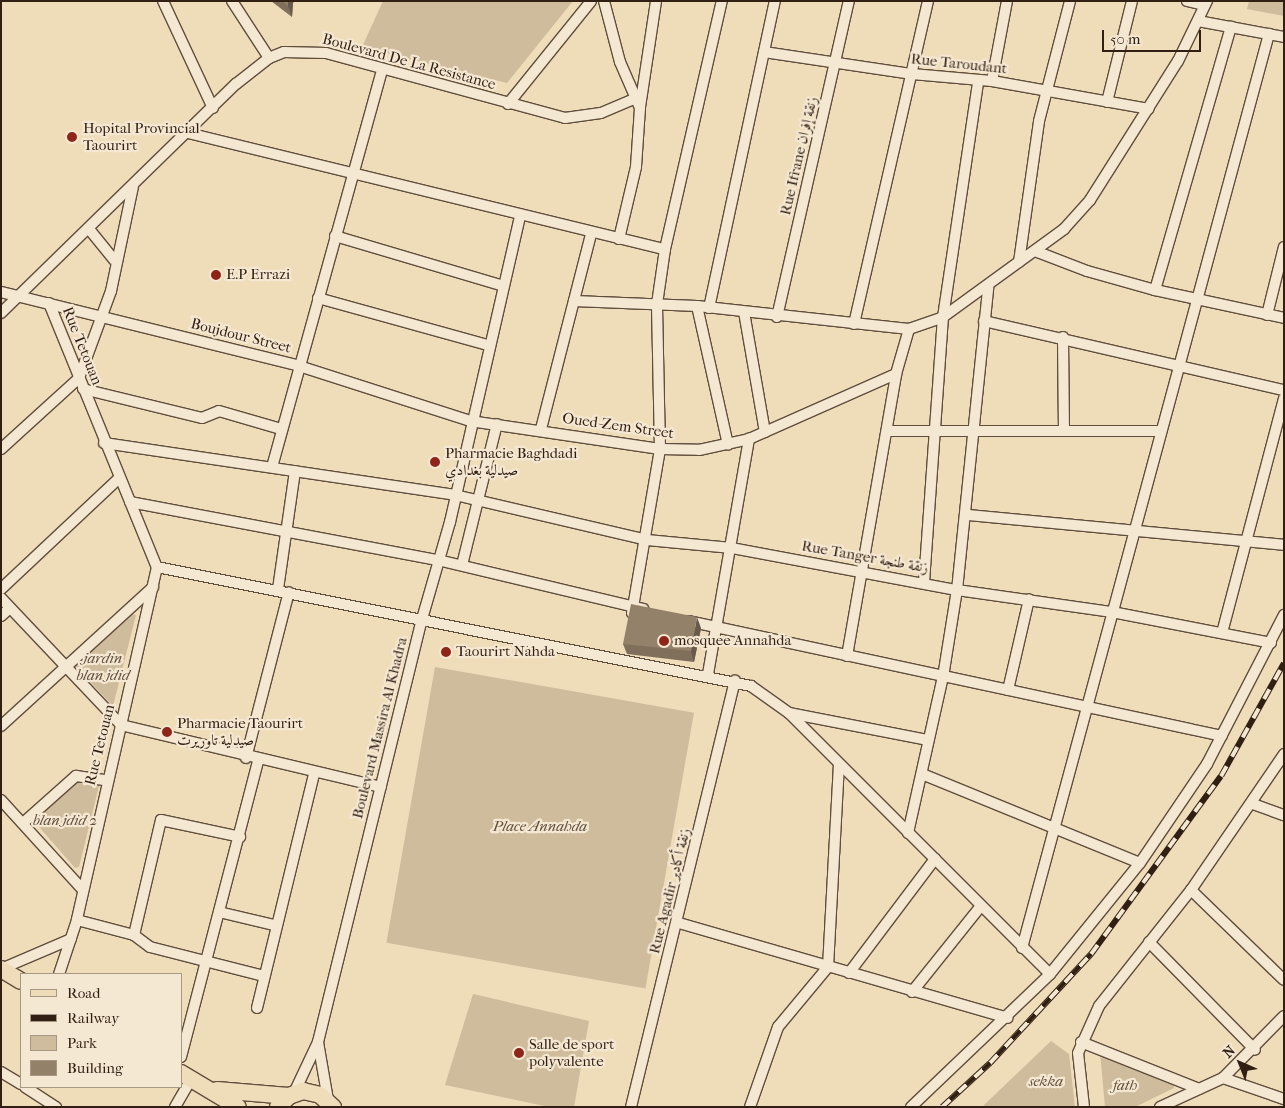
<!DOCTYPE html>
<meta charset="utf-8">
<style>
body{margin:0}
#map{position:relative;width:1285px;height:1108px;overflow:hidden;background:#efdcb9;font-family:"IM FELL French Canon",Amiri,serif}
div>[style]{position:absolute}
[style*='--x']{left:calc(var(--x)*1px);top:calc(var(--y)*1px);width:calc(var(--w)*1px);rotate:calc(var(--a)*1deg)}
.green>*{inset:0;background:#cfbc9d;transform-origin:0 0}
.roads{filter:drop-shadow(1px 0 #604e3d) drop-shadow(-1px 0 #604e3d) drop-shadow(0 1px #604e3d) drop-shadow(0 -1px #604e3d)}
.minor>*{height:10px;margin:-5px;padding:0 5px;transform-origin:5px;border-radius:5px;background:#f5e8d2}
.primary>*{height:16px;margin:-8px;padding:0 8px;transform-origin:8px;border-radius:8px;background:#efdcb9}
.rail>*{height:5.5px;margin-top:-2.75px;transform-origin:0;background:repeating-linear-gradient(90deg,#f5e8d2 0 11px,#311f14 0 22px);box-sizing:border-box;border-block:1px solid #311f14}
.wall>*{inset:0;background:#7f6f5b}
.shaded-wall>*{inset:0;background:#685a4a}
.building>*{inset:0;background:#94816a}
.dots>*{width:14px;height:14px;translate:-50% -50%;box-sizing:border-box;border:2px solid #f5e8d2;border-radius:50%}
span{translate:-50% -50%;white-space:nowrap;text-align:center;line-height:1.15;-webkit-text-stroke:4.5px #f5e8d2;paint-order:stroke}
.street-label{font-size:15px;color:#311f14}
.poi-label{font-size:15px;color:#311f14}
.left{translate:0 -50%;text-align:left}
.park-label{font-size:15px;color:#604e3d;font-style:italic}
.frame{position:absolute;inset:0;border:2px solid #311f14;pointer-events:none}
.legend{position:absolute;left:20px;top:973px;width:162px;height:115px;box-sizing:border-box;background:#f5e8d2;border:1px solid #a79886;margin:0;padding:6px 9px;list-style:none;font-size:15px;color:#311f14}
.legend li{display:flex;align-items:center;gap:10px;height:25px}
.legend b{width:25px;border:1px solid #a79886}
.north{position:absolute;left:1215px;top:1038px;width:50px;height:50px;-webkit-text-stroke:4px #f5e8d2;paint-order:stroke;rotate:316deg;font-size:14px;font-weight:700;line-height:20px;text-align:center;color:#311f14}
.north::after{content:'';display:block;margin:auto;width:18px;height:22px;background:#311f14;clip-path:polygon(50% 0,100% 100%,50% 72%,0 100%)}
.scale{position:absolute;left:1102px;top:30px;width:99px;height:22px;box-sizing:border-box;border:2px solid #311f14;border-top:0;padding-left:6px;font-size:15px;line-height:18px;white-space:nowrap;color:#311f14;-webkit-text-stroke:4px #f5e8d2;paint-order:stroke}
</style>
<div id="map">
<div class="green">
<i style="clip-path:polygon(383px 1px,573px 1px,507px 83px,362px 47px)"></i>
<i style="clip-path:polygon(1249px 1px,1284px 1px,1284px 16px,1247px 9px)"></i>
<i style="clip-path:polygon(130px 614px,136px 615px,113px 706px,75px 666px)"></i>
<i style="left:435px;top:667px;width:263px;height:280px;rotate:10deg"></i>
<i style="clip-path:polygon(76px 778px,99px 786px,79px 867px,75px 868px,33px 820px)"></i>
<i style="clip-path:polygon(473px 994px,589px 1021px,574px 1107px,549px 1107px,445px 1085px)"></i>
<i style="clip-path:polygon(1051px 1041px,1069px 1054px,1075px 1107px,982px 1107px)"></i>
<i style="clip-path:polygon(1100px 1052px,1173px 1083px,1174px 1088px,1135px 1107px,1105px 1107px)"></i>
</div>
<div class="roads">
<div class="minor">
<i style="--x:163;--y:1;--w:118;--a:65"></i>
<i style="--x:232;--y:1;--w:68;--a:57"></i>
<i style="--x:604;--y:1;--w:63;--a:75.3"></i>
<i style="--x:620;--y:62;--w:50;--a:66.5"></i>
<i style="--x:640;--y:108;--w:59;--a:93.9"></i>
<i style="--x:636;--y:167;--w:74;--a:103.3"></i>
<i style="--x:1187;--y:1;--w:18;--a:13"></i>
<i style="--x:1198;--y:21;--w:87;--a:10.5"></i>
<i style="--x:764;--y:52;--w:150;--a:8.5"></i>
<i style="--x:912;--y:74;--w:80;--a:5"></i>
<i style="--x:992;--y:81;--w:159;--a:10.1"></i>
<i style="--x:992;--y:81;--w:81;--a:-79.4"></i>
<i style="--x:1107;--y:102;--w:104;--a:-76.1"></i>
<i style="--x:508;--y:104;--w:132;--a:-51.1"></i>
<i style="--x:640;--y:107;--w:107;--a:-81.4"></i>
<i style="--x:188;--y:133;--w:491;--a:13.7"></i>
<i style="--x:89;--y:229;--w:40;--a:51"></i>
<i style="--x:335;--y:236;--w:176;--a:16.5"></i>
<i style="--x:1035;--y:251;--w:56;--a:21"></i>
<i style="--x:1087;--y:271;--w:71;--a:15.6"></i>
<i style="--x:1155;--y:290;--w:132;--a:12.2"></i>
<i style="--x:1019;--y:262;--w:142;--a:-81.9"></i>
<i style="--x:1039;--y:121;--w:124;--a:-75.5"></i>
<i style="--x:1155;--y:290;--w:274;--a:-73.9"></i>
<i style="--x:1;--y:292;--w:307;--a:13.9"></i>
<i style="--x:299;--y:366;--w:180;--a:17.8"></i>
<i style="--x:470;--y:421;--w:192;--a:8.4"></i>
<i style="--x:660;--y:449;--w:39;--a:1"></i>
<i style="--x:699;--y:450;--w:51;--a:-12.4"></i>
<i style="--x:749;--y:439;--w:161;--a:-23.9"></i>
<i style="--x:318;--y:298;--w:175;--a:15.5"></i>
<i style="--x:574;--y:301;--w:123;--a:2.3"></i>
<i style="--x:697;--y:306;--w:213;--a:6.2"></i>
<i style="--x:909;--y:329;--w:36;--a:-19"></i>
<i style="--x:943;--y:317;--w:150;--a:-36"></i>
<i style="--x:1064;--y:229;--w:39;--a:-48"></i>
<i style="--x:1090;--y:200;--w:165;--a:-57.7"></i>
<i style="--x:1178;--y:61;--w:67;--a:-64.2"></i>
<i style="--x:49;--y:303;--w:285;--a:67.8"></i>
<i style="--x:157;--y:567;--w:362;--a:102.8"></i>
<i style="--x:77;--y:920;--w:57;--a:108.4"></i>
<i style="--x:697;--y:306;--w:142;--a:77.4"></i>
<i style="--x:709;--y:308;--w:314;--a:-77.9"></i>
<i style="--x:744;--y:312;--w:122;--a:80.1"></i>
<i style="--x:1;--y:313;--w:328;--a:-44.3"></i>
<i style="--x:236;--y:84;--w:42;--a:-38.2"></i>
<i style="--x:269;--y:58;--w:16;--a:-22"></i>
<i style="--x:284;--y:52;--w:42;--a:1.4"></i>
<i style="--x:326;--y:53;--w:248;--a:15.2"></i>
<i style="--x:565;--y:118;--w:36;--a:-8"></i>
<i style="--x:601;--y:113;--w:39;--a:-23"></i>
<i style="--x:1267;--y:315;--w:70;--a:-76"></i>
<i style="--x:777;--y:317;--w:324;--a:-77.2"></i>
<i style="--x:984;--y:321;--w:308;--a:13"></i>
<i style="--x:854;--y:324;--w:331;--a:-77.1"></i>
<i style="--x:1063;--y:337;--w:92;--a:89.4"></i>
<i style="--x:83;--y:389;--w:122;--a:13.7"></i>
<i style="--x:202;--y:418;--w:18;--a:-22"></i>
<i style="--x:219;--y:411;--w:65;--a:16.2"></i>
<i style="--x:541;--y:429;--w:201;--a:-75.6"></i>
<i style="--x:887;--y:431;--w:272;--a:0"></i>
<i style="--x:104;--y:443;--w:355;--a:8.4"></i>
<i style="--x:455;--y:495;--w:197;--a:13.2"></i>
<i style="--x:647;--y:540;--w:85;--a:5.4"></i>
<i style="--x:732;--y:548;--w:229;--a:10.6"></i>
<i style="--x:957;--y:590;--w:157;--a:8.1"></i>
<i style="--x:1112;--y:612;--w:162;--a:11"></i>
<i style="--x:1;--y:449;--w:105;--a:-42.3"></i>
<i style="--x:79;--y:378;--w:93;--a:-69.8"></i>
<i style="--x:111;--y:291;--w:106;--a:-78.1"></i>
<i style="--x:272;--y:467;--w:412;--a:-74.5"></i>
<i style="--x:130;--y:502;--w:313;--a:10.7"></i>
<i style="--x:438;--y:560;--w:211;--a:13.4"></i>
<i style="--x:968;--y:515;--w:317;--a:5.4"></i>
<i style="--x:462;--y:565;--w:145;--a:-76.1"></i>
<i style="--x:157;--y:567;--w:606;--a:11.33"></i>
<i style="--x:751;--y:686;--w:47;--a:35.4"></i>
<i style="--x:789;--y:713;--w:369;--a:45"></i>
<i style="--x:924;--y:582;--w:266;--a:-85.9"></i>
<i style="--x:943;--y:317;--w:238;--a:-81.5"></i>
<i style="--x:1;--y:589;--w:162;--a:-43.2"></i>
<i style="--x:278;--y:589;--w:119;--a:-81.8"></i>
<i style="--x:1;--y:598;--w:175;--a:46.6"></i>
<i style="--x:121;--y:725;--w:267;--a:13.4"></i>
<i style="--x:632;--y:613;--w:166;--a:-80.3"></i>
<i style="--x:660;--y:449;--w:145;--a:-91.2"></i>
<i style="--x:657;--y:304;--w:56;--a:-81.7"></i>
<i style="--x:665;--y:249;--w:254;--a:-77.1"></i>
<i style="--x:1;--y:616;--w:12;--a:-42"></i>
<i style="--x:688;--y:621;--w:546;--a:12.15"></i>
<i style="--x:1222;--y:633;--w:243;--a:-75.2"></i>
<i style="--x:847;--y:656;--w:286;--a:-80.1"></i>
<i style="--x:896;--y:374;--w:47;--a:-73.9"></i>
<i style="--x:708;--y:674;--w:239;--a:-80.1"></i>
<i style="--x:1008;--y:690;--w:93;--a:-77"></i>
<i style="--x:789;--y:713;--w:142;--a:11"></i>
<i style="--x:1;--y:726;--w:206;--a:-42.4"></i>
<i style="--x:246;--y:758;--w:171;--a:-75.5"></i>
<i style="--x:922;--y:774;--w:235;--a:22.2"></i>
<i style="--x:1;--y:800;--w:122;--a:47.7"></i>
<i style="--x:1253;--y:804;--w:33;--a:20"></i>
<i style="--x:23;--y:823;--w:71;--a:-41.6"></i>
<i style="--x:76;--y:776;--w:30;--a:8"></i>
<i style="--x:908;--y:833;--w:160;--a:-77.4"></i>
<i style="--x:943;--y:677;--w:88;--a:-80.9"></i>
<i style="--x:957;--y:590;--w:304;--a:-84.1"></i>
<i style="--x:1191;--y:890;--w:129;--a:44.1"></i>
<i style="--x:219;--y:912;--w:57;--a:13.3"></i>
<i style="--x:77;--y:920;--w:59;--a:14.7"></i>
<i style="--x:134;--y:935;--w:20;--a:37"></i>
<i style="--x:150;--y:947;--w:118;--a:14.3"></i>
<i style="--x:679;--y:923;--w:342;--a:16.1"></i>
<i style="--x:134;--y:935;--w:118;--a:-76.8"></i>
<i style="--x:161;--y:820;--w:81;--a:12.1"></i>
<i style="--x:1149;--y:942;--w:151;--a:45.5"></i>
<i style="--x:1022;--y:948;--w:947;--a:-74.88"></i>
<i style="--x:1;--y:969;--w:76;--a:-23.2"></i>
<i style="--x:849;--y:973;--w:143;--a:-53"></i>
<i style="--x:912;--y:992;--w:110;--a:-51.3"></i>
<i style="--x:257;--y:1008;--w:241;--a:-76.3"></i>
<i style="--x:318;--y:1042;--w:59;--a:80.2"></i>
<i style="--x:1081;--y:1042;--w:127;--a:21.7"></i>
<i style="--x:181;--y:1057;--w:306;--a:-75.4"></i>
<i style="--x:1;--y:1072;--w:23;--a:31"></i>
<i style="--x:1223;--y:1078;--w:65;--a:19"></i>
<i style="--x:25;--y:1087;--w:37;--a:33"></i>
<i style="--x:294;--y:1093;--w:56;--a:-64.8"></i>
<i style="--x:318;--y:1042;--w:436;--a:-76.2"></i>
<i style="--x:422;--y:619;--w:101;--a:-73.9"></i>
<i style="--x:450;--y:522;--w:313;--a:-77.1"></i>
<i style="--x:175;--y:1107;--w:34;--a:-60"></i>
<i style="--x:631;--y:1107;--w:439;--a:-76.3"></i>
<i style="--x:750;--y:1107;--w:85;--a:-70.7"></i>
<i style="--x:778;--y:1027;--w:78;--a:-50.2"></i>
<i style="--x:828;--y:967;--w:202;--a:-86.9"></i>
<i style="--x:911;--y:1107;--w:192;--a:-43.7"></i>
<i style="--x:1050;--y:974;--w:143;--a:-51"></i>
<i style="--x:1140;--y:863;--w:120;--a:-55.9"></i>
<i style="--x:1207;--y:764;--w:168;--a:-62.7"></i>
<i style="--x:1084;--y:1107;--w:54;--a:-96.3"></i>
<i style="--x:1078;--y:1053;--w:51;--a:-65.9"></i>
<i style="--x:1099;--y:1006;--w:148;--a:-51.6"></i>
<i style="--x:1191;--y:890;--w:165;--a:-55.6"></i>
<i style="--x:1160;--y:1107;--w:69;--a:-24.7"></i>
<i style="--x:1223;--y:1078;--w:87;--a:-45.5"></i>
</div>
<div class="primary">
<i style="--x:1;--y:969;--w:23;--a:31"></i>
<i style="--x:181;--y:1073;--w:66;--a:30.8"></i>
<i style="--x:217;--y:1090;--w:72;--a:4.8"></i>
<i style="--x:278;--y:1107;--w:16;--a:-45"></i>
<i style="--x:289;--y:1096;--w:15;--a:-20"></i>
<i style="--x:303;--y:1091;--w:17;--a:13"></i>
<i style="--x:320;--y:1095;--w:18;--a:43"></i>
</div>
</div>
<div class="rail">
<i style="--x:942;--y:1107;--w:65;--a:-42.5"></i>
<i style="--x:990;--y:1063;--w:149;--a:-47.2"></i>
<i style="--x:1091;--y:954;--w:220;--a:-53.9"></i>
<i style="--x:1221;--y:776;--w:129;--a:-60.9"></i>
</div>
<div class="wall">
<i style="clip-path:polygon(271px 1px,294px 1px,293px 3px,292px 17px)"></i>
<i style="clip-path:polygon(701px 628px,694px 662px,627px 654px,623px 644px)"></i>
</div>
<div class="shaded-wall">
<i style="clip-path:polygon(288px 1px,294px 1px,293px 3px,292px 17px,288px 6px)"></i>
<i style="clip-path:polygon(697px 617px,701px 628px,694px 662px,691px 651px)"></i>
</div>
<div class="building">
<i style="clip-path:polygon(282px 1px,288px 1px,288px 6px)"></i>
<i style="clip-path:polygon(631px 604px,697px 617px,691px 651px,623px 644px)"></i>
</div>
<div class="dots">
<i style="left:72px;top:137px;background:#8f2418"></i>
<i style="left:216px;top:275px;background:#8f2418"></i>
<i style="left:435px;top:462px;background:#8f2418"></i>
<i style="left:664px;top:641px;background:#8f2418"></i>
<i style="left:446px;top:652px;background:#8f2418"></i>
<i style="left:167px;top:732px;background:#8f2418"></i>
<i style="left:519px;top:1053px;background:#8f2418"></i>
</div>
<div class="street-label">
<span style="left:409px;top:62px;rotate:15deg">Boulevard De La Resistance</span>
<span style="left:959px;top:64px;rotate:6deg">Rue Taroudant</span>
<span style="left:799px;top:156px;rotate:-77deg">Rue Ifrane زنقة إفران</span>
<span style="left:241px;top:336px;rotate:14deg">Boujdour Street</span>
<span style="left:82px;top:346px;rotate:68deg">Rue Tetouan</span>
<span style="left:618px;top:426px;rotate:8deg">Oued-Zem Street</span>
<span style="left:865px;top:557px;rotate:10deg">Rue Tanger زنقة طنجة</span>
<span style="left:380px;top:728px;rotate:-76deg">Boulevard Massira Al Khadra</span>
<span style="left:100px;top:745px;rotate:-76deg">Rue Tetouan</span>
<span style="left:670px;top:891px;rotate:-76deg">Rue Agadir زنقة أكادير</span>
</div>
<div class="poi-label">
<span class="left" style="left:83px;top:137px">Hopital Provincial<br>Taourirt</span>
<span class="left" style="left:226px;top:275px">E.P Errazi</span>
<span class="left" style="left:445px;top:462px">Pharmacie Baghdadi<br>صيدلية بغدادي</span>
<span class="left" style="left:674px;top:641px">mosquee Annahda</span>
<span class="left" style="left:456px;top:652px">Taourirt Nahda</span>
<span class="left" style="left:177px;top:732px">Pharmacie Taourirt<br>صيدلية تاوريرت</span>
<span class="left" style="left:529px;top:1053px">Salle de sport<br>polyvalente</span>
</div>
<div class="park-label">
<span style="left:103px;top:667px">jardin<br>blan jdid</span>
<span style="left:65px;top:821px">blan jdid 2</span>
<span style="left:540px;top:827px">Place Annahda</span>
<span style="left:1046px;top:1082px">sekka</span>
<span style="left:1125px;top:1086px">fath</span>
</div>
<div class="frame"></div>
<ul class="legend">
<li><b style="height:6px;background:#efdcb9"></b>Road</li>
<li><b style="height:6px;background:#311f14"></b>Railway</li>
<li><b style="height:14px;background:#cfbc9d"></b>Park</li>
<li><b style="height:14px;background:#94816a"></b>Building</li>
</ul>
<div class="north">N</div>
<div class="scale">50 m</div>
</div>
